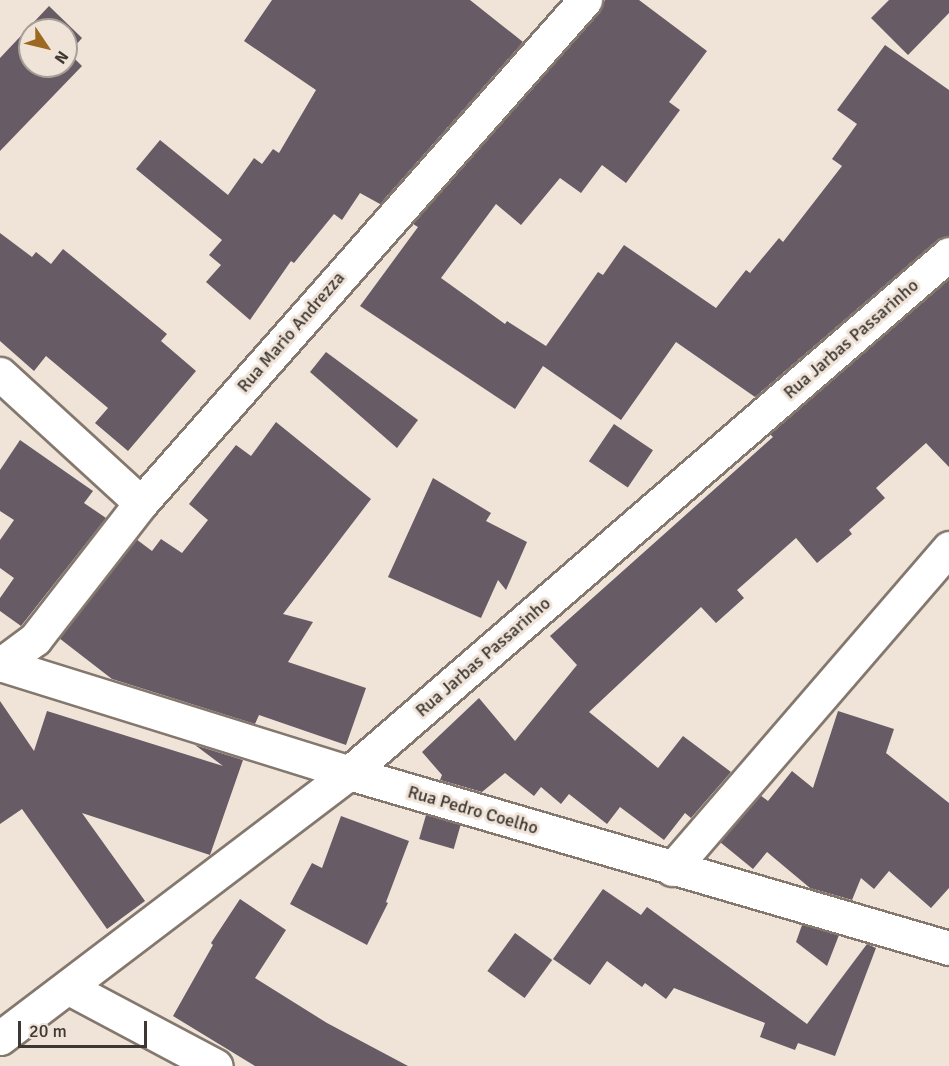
<!DOCTYPE html>
<style>
body{margin:0}
#map{position:relative;width:949px;height:1066px;overflow:hidden;background:#f0e3d8;font-family:Signika,sans-serif}
div>[style]{position:absolute}
[style*='--x']{left:calc(var(--x)*1px);top:calc(var(--y)*1px);width:calc(var(--w)*1px);rotate:calc(var(--a)*1deg)}
.building>*{inset:0;background:#675b65;transform-origin:0 0}
.roads{filter:drop-shadow(2px 0 #84786e) drop-shadow(-2px 0 #84786e) drop-shadow(0 2px #84786e) drop-shadow(0 -2px #84786e)}
.minor>*{height:33px;margin:-16.5px;padding:0 16.5px;transform-origin:16.5px;border-radius:16.5px;background:#fff}
span{translate:-50% -50%;white-space:nowrap;text-align:center;line-height:1.15;-webkit-text-stroke:6px #f0e3d8;paint-order:stroke}
.street-label{font-size:18px;color:#3d3833}
.north{position:absolute;left:18px;top:18px;width:60px;height:60px;box-sizing:border-box;background:#f0e3d8;border:2px solid #a89f96;border-radius:50%;rotate:125deg;font-size:16px;font-weight:700;line-height:24px;text-align:center;color:#3d3833}
.north::after{content:'';display:block;margin:auto;width:21px;height:27px;background:#9d6820;clip-path:polygon(50% 0,100% 100%,50% 72%,0 100%)}
.scale{position:absolute;left:18px;top:1021px;width:129px;height:27px;box-sizing:border-box;border:3px solid #3d3833;border-top:0;padding-left:8px;font-size:18px;line-height:21px;white-space:nowrap;color:#3d3833;-webkit-text-stroke:4px #f0e3d8;paint-order:stroke}
</style>
<div id="map">
<div class="building">
<i style="clip-path:polygon(272px 0,470px 0,523px 42px,380px 204px,360px 193px,342px 220px,334px 214px,294px 263px,291px 261px,250px 320px,206px 282px,221px 265px,209px 255px,222px 240px,136px 169px,160px 140px,228px 195px,254px 158px,262px 164px,273px 149px,279px 153px,316px 90px,244px 41px)"></i>
<i style="clip-path:polygon(605px 0,639px 0,707px 51px,669px 102px,680px 110px,626px 183px,602px 165px,581px 193px,560px 178px,521px 225px,496px 204px,441px 278px,505px 324px,507px 321px,546px 346px,598px 272px,603px 275px,624px 245px,716px 308px,746px 270px,750px 273px,779px 238px,783px 242px,842px 166px,832px 159px,857px 124px,837px 110px,885px 45px,949px 90px,949px 236px,937px 240px,755px 397px,676px 342px,621px 420px,543px 366px,515px 409px,360px 306px,418px 227px,413px 224px,599px 12px)"></i>
<i style="clip-path:polygon(889px 0,949px 0,949px 13px,908px 55px,871px 18px)"></i>
<i style="clip-path:polygon(evenodd,49px 6px,82px 38px,69px 53px,82px 66px,0 151px,0 58px,49px 6px,30px 30px,66px 30px,66px 66px,30px 66px,30px 30px)"></i>
<i style="clip-path:polygon(0 233px,32px 257px,36px 252px,51px 264px,63px 249px,167px 334px,161px 341px,196px 371px,128px 451px,95px 423px,108px 408px,46px 356px,34px 371px,0 341px)"></i>
<i style="clip-path:polygon(949px 279px,949px 467px,926px 443px,876px 488px,885px 498px,849px 530px,852px 534px,817px 563px,796px 538px,737px 590px,744px 598px,716px 623px,701px 607px,589px 712px,658px 768px,683px 736px,731px 772px,691px 818px,685px 813px,664px 840px,620px 807px,607px 824px,569px 794px,561px 804px,541px 787px,534px 796px,505px 773px,482px 792px,440px 780px,442px 775px,422px 752px,479px 698px,515px 741px,577px 665px,550px 636px,773px 437px,770px 434px)"></i>
<i style="clip-path:polygon(326px 352px,418px 420px,397px 448px,310px 372px)"></i>
<i style="clip-path:polygon(276px 422px,371px 499px,283px 614px,313px 622px,288px 662px,366px 688px,346px 745px,259px 715px,255px 724px,112px 679px,59px 638px,136px 539px,152px 551px,161px 539px,182px 553px,208px 520px,189px 504px,236px 445px,251px 456px)"></i>
<i style="left:614px;top:424px;width:47px;height:45px;rotate:34deg"></i>
<i style="clip-path:polygon(20px 440px,93px 491px,84px 503px,106px 518px,21px 626px,0 611px,0 598px,14px 578px,0 568px,0 540px,14px 520px,0 511px,0 470px)"></i>
<i style="clip-path:polygon(433px 478px,491px 513px,486px 521px,527px 542px,506px 590px,498px 580px,481px 618px,388px 577px)"></i>
<i style="clip-path:polygon(0 701px,34px 751px,47px 711px,223px 766px,195px 745px,243px 760px,210px 855px,82px 813px,145px 901px,107px 929px,22px 809px,0 824px)"></i>
<i style="clip-path:polygon(838px 711px,894px 729px,886px 753px,949px 803px,949px 888px,931px 908px,889px 871px,874px 889px,861px 878px,852px 900px,810px 888px,767px 852px,753px 869px,720px 842px,760px 795px,768px 801px,792px 771px,813px 788px)"></i>
<i style="left:426px;top:815px;width:36px;height:25px;rotate:16deg"></i>
<i style="clip-path:polygon(341px 816px,409px 841px,386px 902px,388px 903px,367px 945px,290px 904px,312px 863px,322px 868px)"></i>
<i style="clip-path:polygon(603px 889px,641px 915px,647px 907px,807px 1024px,867px 944px,876px 948px,835px 1056px,798px 1043px,795px 1050px,760px 1037px,765px 1023px,674px 988px,666px 999px,645px 983px,642px 987px,607px 961px,590px 985px,553px 959px)"></i>
<i style="clip-path:polygon(240px 899px,286px 930px,255px 978px,327px 1023px,408px 1066px,255px 1066px,173px 1016px,213px 945px,211px 943px)"></i>
<i style="clip-path:polygon(802px 925px,839px 935px,827px 966px,796px 942px)"></i>
<i style="left:515px;top:933px;width:46px;height:47px;rotate:36deg"></i>
</div>
<div class="roads">
<div class="minor">
<i style="--x:0;--y:374;--w:191;--a:42.5"></i>
<i style="--x:0;--y:664;--w:366;--a:17.3"></i>
<i style="--x:349;--y:773;--w:625;--a:16.26"></i>
<i style="--x:0;--y:665;--w:44;--a:-36.6"></i>
<i style="--x:35;--y:639;--w:172;--a:-52.1"></i>
<i style="--x:141;--y:503;--w:671;--a:-48.57"></i>
<i style="--x:672;--y:869;--w:424;--a:-49.2"></i>
<i style="--x:69;--y:988;--w:166;--a:28"></i>
<i style="--x:0;--y:1038;--w:438;--a:-37.2"></i>
<i style="--x:349;--y:773;--w:793;--a:-40.86"></i>
</div>
</div>
<div class="street-label">
<span style="left:291px;top:332px;rotate:-49deg">Rua Mario Andrezza</span>
<span style="left:851px;top:339px;rotate:-41deg">Rua Jarbas Passarinho</span>
<span style="left:483px;top:657px;rotate:-41deg">Rua Jarbas Passarinho</span>
<span style="left:473px;top:810px;rotate:16deg">Rua Pedro Coelho</span>
</div>
<div class="north">N</div>
<div class="scale">20 m</div>
</div>
